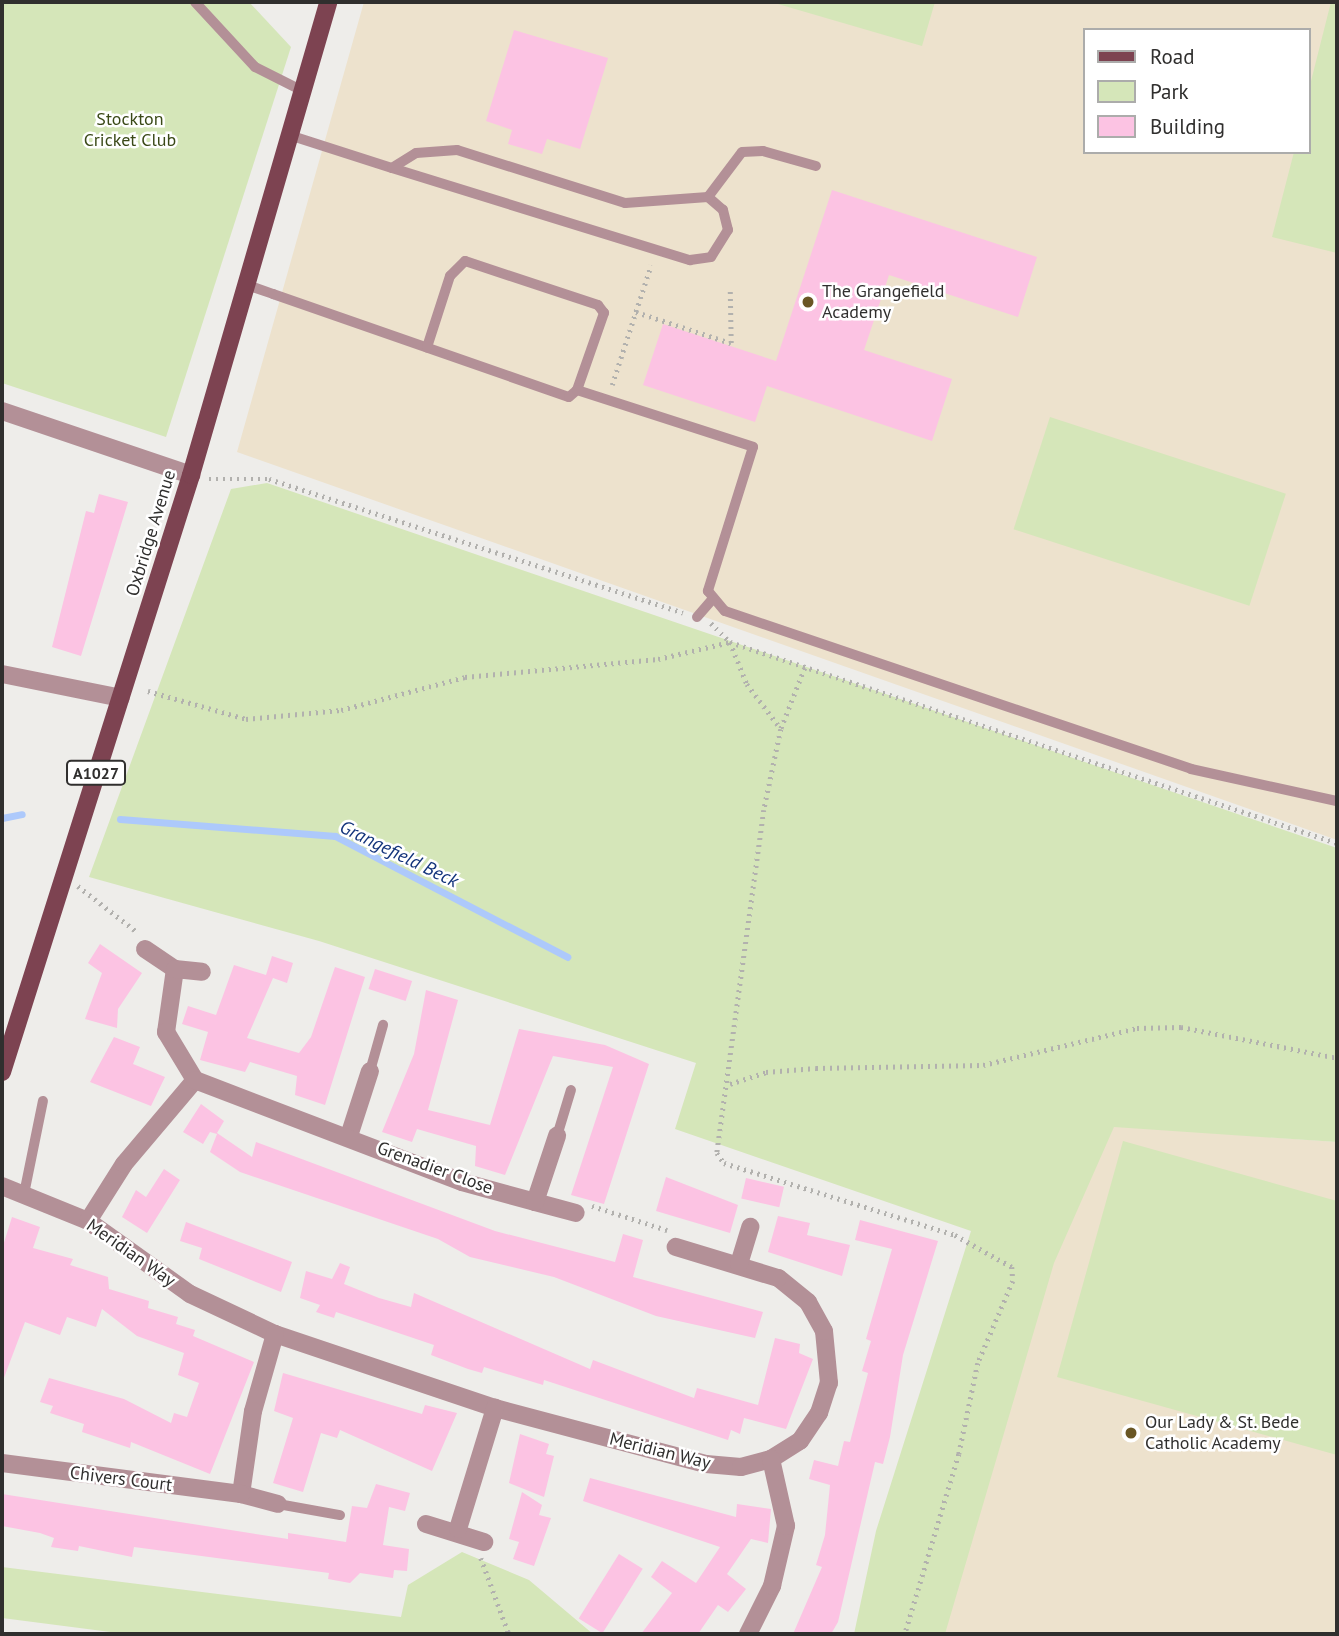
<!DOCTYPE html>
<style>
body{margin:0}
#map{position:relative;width:1339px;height:1636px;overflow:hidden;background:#eeedea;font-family:"PT Sans",sans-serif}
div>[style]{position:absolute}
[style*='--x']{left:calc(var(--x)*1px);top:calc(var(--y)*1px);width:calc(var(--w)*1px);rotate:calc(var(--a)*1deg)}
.education>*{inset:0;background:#ede2cd}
.green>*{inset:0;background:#d5e6b9;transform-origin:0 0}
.stream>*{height:7px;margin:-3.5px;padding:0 3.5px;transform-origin:3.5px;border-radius:3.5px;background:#adc9fb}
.building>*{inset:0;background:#fcc3e3;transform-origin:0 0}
.path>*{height:4.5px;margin-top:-2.25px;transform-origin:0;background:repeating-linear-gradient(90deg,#b2b1ae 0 2px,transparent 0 7px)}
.service>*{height:10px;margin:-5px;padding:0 5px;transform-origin:5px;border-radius:5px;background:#b39097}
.minor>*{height:18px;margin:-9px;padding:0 9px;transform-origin:9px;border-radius:9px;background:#b39097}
.primary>*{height:18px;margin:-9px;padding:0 9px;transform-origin:9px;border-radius:9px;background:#7d4351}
.dots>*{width:19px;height:19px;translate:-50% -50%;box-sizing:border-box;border:4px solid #fff;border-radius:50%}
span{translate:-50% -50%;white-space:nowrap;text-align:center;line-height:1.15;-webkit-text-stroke:5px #fff;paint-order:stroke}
.shield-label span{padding:2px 5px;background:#fff;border:2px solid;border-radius:5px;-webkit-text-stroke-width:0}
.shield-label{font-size:16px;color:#302f2e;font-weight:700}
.park-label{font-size:18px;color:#3a4917}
.poi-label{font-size:18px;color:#302f2e}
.left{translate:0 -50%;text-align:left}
.street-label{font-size:18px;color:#302f2e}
.water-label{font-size:19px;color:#13347b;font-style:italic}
.frame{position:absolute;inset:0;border:4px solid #302f2e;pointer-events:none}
.legend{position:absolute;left:1083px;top:28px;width:228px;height:126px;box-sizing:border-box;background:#fff;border:2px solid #acacab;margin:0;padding:9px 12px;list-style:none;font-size:21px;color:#302f2e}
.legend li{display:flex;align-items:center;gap:14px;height:35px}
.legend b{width:35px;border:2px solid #acacab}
</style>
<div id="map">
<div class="education">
<i style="clip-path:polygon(evenodd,364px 2px,1337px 2px,1337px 840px,237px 452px,364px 2px,1085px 30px,1309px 30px,1309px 152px,1085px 152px,1085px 30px)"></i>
<i style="clip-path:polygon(1114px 1126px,1337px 1142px,1337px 1634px,877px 1634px)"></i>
</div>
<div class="green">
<i style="clip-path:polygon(2px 2px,249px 2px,291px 47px,166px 437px,2px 383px)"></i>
<i style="clip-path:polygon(771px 2px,935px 2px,922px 46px)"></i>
<i style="clip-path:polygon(1331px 2px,1337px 2px,1337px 253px,1272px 237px,1294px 152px,1309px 152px,1309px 89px)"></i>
<i style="left:1050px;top:417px;width:248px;height:118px;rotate:18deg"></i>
<i style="clip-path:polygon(267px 483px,1337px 848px,1337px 1142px,1114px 1127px,1054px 1263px,945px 1634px,854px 1634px,876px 1531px,971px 1231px,675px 1129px,696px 1063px,319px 941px,89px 877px,231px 489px)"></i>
<i style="clip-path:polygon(1123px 1141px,1337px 1201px,1337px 1455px,1057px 1377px)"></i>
<i style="clip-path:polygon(462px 1552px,529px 1580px,593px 1634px,126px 1634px,2px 1618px,2px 1567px,401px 1617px,408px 1585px)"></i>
</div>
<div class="stream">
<i style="--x:2;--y:818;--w:20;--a:-11"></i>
<i style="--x:120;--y:819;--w:216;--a:4.5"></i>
<i style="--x:335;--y:836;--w:262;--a:27.5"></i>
</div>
<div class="building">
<i style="clip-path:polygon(514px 30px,608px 58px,580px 149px,547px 139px,542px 154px,508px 144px,512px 130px,486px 121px)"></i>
<i style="clip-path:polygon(832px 190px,1037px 257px,1018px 317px,889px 275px,864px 350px,952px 379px,932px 441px,767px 386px,755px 422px,643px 385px,663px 324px,776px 361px)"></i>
<i style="clip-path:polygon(99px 494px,128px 502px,81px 656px,52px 647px,86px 511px,94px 513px)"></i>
<i style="clip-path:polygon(100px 944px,142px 973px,118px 1009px,117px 1028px,85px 1019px,102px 973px,88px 963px)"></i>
<i style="clip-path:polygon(272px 956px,293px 963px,287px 983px,273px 978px,247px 1038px,299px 1053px,311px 1037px,335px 967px,365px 977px,325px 1105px,295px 1095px,297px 1076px,250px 1062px,245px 1072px,200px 1060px,208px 1032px,182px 1024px,188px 1006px,216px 1015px,234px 965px,266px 975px)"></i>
<i style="left:375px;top:969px;width:39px;height:21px;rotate:18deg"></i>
<i style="clip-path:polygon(426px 990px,458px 1000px,428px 1110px,490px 1125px,519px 1029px,605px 1045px,649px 1064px,604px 1204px,571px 1195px,613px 1067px,553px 1056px,505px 1175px,475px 1166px,476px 1146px,417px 1129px,412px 1142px,382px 1132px,414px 1054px)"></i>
<i style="clip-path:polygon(114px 1037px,140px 1047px,133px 1064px,165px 1077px,151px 1106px,90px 1082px)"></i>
<i style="clip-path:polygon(201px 1104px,224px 1121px,217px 1133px,252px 1157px,256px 1142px,495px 1231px,615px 1262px,623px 1234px,643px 1240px,633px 1277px,763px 1312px,755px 1338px,656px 1316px,554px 1277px,470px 1257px,438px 1239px,240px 1172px,210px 1152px,217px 1134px,210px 1132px,203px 1144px,183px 1132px)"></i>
<i style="clip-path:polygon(164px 1169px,180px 1180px,147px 1233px,122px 1217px,136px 1190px,146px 1197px)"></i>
<i style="clip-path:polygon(666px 1177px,738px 1205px,730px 1233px,656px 1211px)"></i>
<i style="left:746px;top:1178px;width:39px;height:21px;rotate:13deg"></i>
<i style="clip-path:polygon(778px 1216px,810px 1223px,807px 1235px,850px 1245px,842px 1276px,768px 1252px)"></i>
<i style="clip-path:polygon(12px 1217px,40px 1227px,33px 1248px,73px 1259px,70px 1265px,108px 1277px,109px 1289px,149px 1301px,148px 1308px,178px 1317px,176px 1324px,195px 1330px,193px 1336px,254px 1362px,210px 1474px,131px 1442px,130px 1448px,82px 1432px,84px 1424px,50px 1413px,53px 1406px,40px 1402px,49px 1378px,124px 1399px,171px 1423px,174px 1413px,187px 1417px,199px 1383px,178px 1375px,184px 1353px,137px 1336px,102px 1309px,96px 1327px,67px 1317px,60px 1335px,25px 1322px,2px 1383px,2px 1249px)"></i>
<i style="clip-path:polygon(860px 1220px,938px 1241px,903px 1355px,890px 1437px,883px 1464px,875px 1462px,838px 1622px,831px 1634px,793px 1634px,822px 1567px,816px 1565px,825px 1535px,830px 1485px,809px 1479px,814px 1460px,838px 1466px,844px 1441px,850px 1442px,868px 1373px,862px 1371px,871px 1341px,866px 1339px,892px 1249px,855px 1240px)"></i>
<i style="clip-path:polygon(186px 1222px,292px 1262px,281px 1292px,199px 1259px,202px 1248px,180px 1241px)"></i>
<i style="clip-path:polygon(340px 1263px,350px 1267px,344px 1284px,379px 1298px,411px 1307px,414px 1293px,590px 1369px,593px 1360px,694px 1398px,697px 1388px,758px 1405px,775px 1338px,800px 1344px,799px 1353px,813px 1359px,786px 1429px,744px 1418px,740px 1434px,731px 1430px,728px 1440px,544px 1380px,543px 1385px,484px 1367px,482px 1373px,468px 1369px,431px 1355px,434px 1345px,336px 1312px,334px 1318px,316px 1312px,320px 1305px,300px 1298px,306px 1271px,332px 1279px)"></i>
<i style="clip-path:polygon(283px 1373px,422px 1414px,425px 1405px,457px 1413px,432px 1471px,340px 1430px,337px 1438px,321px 1433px,303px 1492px,273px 1483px,293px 1418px,274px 1411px)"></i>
<i style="clip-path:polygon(520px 1434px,549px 1444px,546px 1454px,554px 1456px,544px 1497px,509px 1483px)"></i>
<i style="clip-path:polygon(590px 1478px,736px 1517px,737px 1504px,771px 1509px,768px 1543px,751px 1539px,727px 1574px,746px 1589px,728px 1612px,718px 1605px,698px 1634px,641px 1634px,672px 1593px,651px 1577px,662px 1561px,696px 1583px,720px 1547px,583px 1501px)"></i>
<i style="clip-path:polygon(376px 1484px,410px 1493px,405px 1511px,389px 1507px,383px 1545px,409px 1549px,407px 1571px,394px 1570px,393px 1578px,360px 1573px,350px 1583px,328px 1579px,329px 1573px,134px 1547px,132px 1557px,79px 1546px,78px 1551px,51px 1547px,54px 1538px,40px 1533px,2px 1526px,2px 1494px,288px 1539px,288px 1533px,346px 1542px,352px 1506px,367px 1508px)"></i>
<i style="clip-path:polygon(522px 1492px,542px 1505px,539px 1515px,551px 1518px,534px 1566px,513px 1559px,519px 1542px,509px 1539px)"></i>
<i style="left:619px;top:1554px;width:28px;height:76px;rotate:32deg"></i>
</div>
<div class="path">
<i style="--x:636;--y:312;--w:100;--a:18.1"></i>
<i style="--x:731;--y:343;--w:54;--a:-91.1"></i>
<i style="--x:612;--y:385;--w:126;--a:-72"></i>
<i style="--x:209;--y:479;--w:60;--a:0"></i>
<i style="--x:269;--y:479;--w:435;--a:17.9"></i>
<i style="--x:711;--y:623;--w:27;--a:45"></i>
<i style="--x:730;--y:642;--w:639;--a:18.32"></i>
<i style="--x:805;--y:668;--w:66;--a:111.5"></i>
<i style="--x:781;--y:729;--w:83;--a:101.9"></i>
<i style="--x:764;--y:810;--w:346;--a:97.8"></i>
<i style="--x:717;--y:1153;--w:12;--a:55"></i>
<i style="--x:724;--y:1163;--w:242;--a:17.3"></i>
<i style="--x:955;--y:1235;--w:65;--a:29.3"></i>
<i style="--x:1012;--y:1267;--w:14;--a:86"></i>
<i style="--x:1013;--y:1281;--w:89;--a:113.1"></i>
<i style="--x:978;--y:1363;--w:93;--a:101.8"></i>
<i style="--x:959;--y:1454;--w:188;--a:106.7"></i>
<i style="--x:148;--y:691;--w:102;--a:15.9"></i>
<i style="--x:246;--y:719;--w:95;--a:-5.4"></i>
<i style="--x:341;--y:710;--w:128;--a:-14.9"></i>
<i style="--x:465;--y:677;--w:194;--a:-5.3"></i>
<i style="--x:658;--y:659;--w:74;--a:-13.3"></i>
<i style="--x:730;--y:642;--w:45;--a:68"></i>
<i style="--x:747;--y:684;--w:56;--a:52.9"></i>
<i style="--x:78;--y:886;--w:75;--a:37.9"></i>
<i style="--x:730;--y:1084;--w:38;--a:-18"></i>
<i style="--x:766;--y:1072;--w:50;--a:-4.6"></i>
<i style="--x:816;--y:1068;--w:167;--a:-1"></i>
<i style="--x:983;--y:1065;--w:158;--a:-13.5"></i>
<i style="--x:1137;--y:1028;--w:44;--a:-1.3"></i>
<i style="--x:1181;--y:1027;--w:159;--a:11.2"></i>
<i style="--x:592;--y:1206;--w:79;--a:17.7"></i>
<i style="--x:481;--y:1558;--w:81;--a:69.8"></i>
</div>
<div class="service">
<i style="--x:195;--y:2;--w:88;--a:47.3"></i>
<i style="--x:255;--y:67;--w:54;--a:26.6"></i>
<i style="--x:289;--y:135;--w:108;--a:17.8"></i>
<i style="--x:392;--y:168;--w:312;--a:17.2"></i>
<i style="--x:690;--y:260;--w:21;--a:-8"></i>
<i style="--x:711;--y:257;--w:32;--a:-58"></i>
<i style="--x:728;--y:230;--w:21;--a:-104"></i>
<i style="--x:723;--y:210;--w:20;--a:-139"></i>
<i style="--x:708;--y:197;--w:83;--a:175.9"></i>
<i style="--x:625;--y:203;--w:176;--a:-162.5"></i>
<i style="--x:457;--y:150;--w:41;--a:175.8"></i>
<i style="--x:416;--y:153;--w:28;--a:148"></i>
<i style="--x:708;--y:197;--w:56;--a:-52.9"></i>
<i style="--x:742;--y:152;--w:21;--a:-3"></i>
<i style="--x:763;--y:151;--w:55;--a:15.8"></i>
<i style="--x:247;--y:285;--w:28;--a:19"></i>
<i style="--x:273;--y:294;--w:313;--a:19.2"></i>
<i style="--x:569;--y:397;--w:11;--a:-41"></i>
<i style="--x:577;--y:390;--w:82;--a:-70.7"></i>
<i style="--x:604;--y:313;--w:10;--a:-127"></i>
<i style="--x:598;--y:305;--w:140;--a:-161.7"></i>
<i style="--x:465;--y:261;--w:21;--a:135"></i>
<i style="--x:450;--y:276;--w:75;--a:107.9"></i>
<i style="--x:577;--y:390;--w:185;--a:17.9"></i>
<i style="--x:753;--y:447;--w:151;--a:107.4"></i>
<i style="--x:708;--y:591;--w:26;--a:50"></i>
<i style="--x:725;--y:611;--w:492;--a:18.7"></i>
<i style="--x:1191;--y:769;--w:149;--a:12.4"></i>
<i style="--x:697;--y:617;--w:23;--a:-49"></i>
<i style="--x:370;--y:1071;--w:48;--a:-74.2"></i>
<i style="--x:557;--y:1136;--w:48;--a:-73.1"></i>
<i style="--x:24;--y:1194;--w:95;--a:-78.5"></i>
<i style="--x:278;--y:1504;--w:63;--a:10.1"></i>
</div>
<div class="minor">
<i style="--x:2;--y:411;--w:200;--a:18.7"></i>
<i style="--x:2;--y:674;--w:121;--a:11.4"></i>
<i style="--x:145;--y:949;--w:36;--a:34"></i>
<i style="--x:175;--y:969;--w:64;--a:98.1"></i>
<i style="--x:166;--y:1032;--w:56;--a:58.9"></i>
<i style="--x:175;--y:969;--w:27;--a:6"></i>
<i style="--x:349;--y:1136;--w:68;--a:-72.1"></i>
<i style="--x:2;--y:1186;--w:93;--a:22.1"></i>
<i style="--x:88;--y:1221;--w:125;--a:35.6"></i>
<i style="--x:190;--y:1294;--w:94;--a:25.2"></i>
<i style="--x:275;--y:1334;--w:232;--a:18.6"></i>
<i style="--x:495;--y:1408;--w:218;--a:14.9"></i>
<i style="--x:706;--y:1464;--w:35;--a:5"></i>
<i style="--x:741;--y:1467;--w:31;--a:-15"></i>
<i style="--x:771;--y:1459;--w:34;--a:-32"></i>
<i style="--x:800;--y:1441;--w:34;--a:-56"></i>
<i style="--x:819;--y:1413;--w:32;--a:-72"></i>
<i style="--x:829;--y:1383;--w:52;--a:-95.5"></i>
<i style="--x:824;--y:1331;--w:33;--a:-119"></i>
<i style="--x:808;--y:1302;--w:38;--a:-141"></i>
<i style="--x:778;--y:1278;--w:107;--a:-163.1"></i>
<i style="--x:535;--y:1202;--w:42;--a:15"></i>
<i style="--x:88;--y:1221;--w:67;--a:-57.7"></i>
<i style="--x:124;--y:1164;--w:110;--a:-49.8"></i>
<i style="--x:195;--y:1080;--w:286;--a:20.9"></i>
<i style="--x:462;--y:1182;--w:76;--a:15.3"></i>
<i style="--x:535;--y:1202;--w:70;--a:-71.6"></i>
<i style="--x:739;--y:1264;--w:39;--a:-73"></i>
<i style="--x:275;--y:1334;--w:80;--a:105.9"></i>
<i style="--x:253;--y:1411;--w:84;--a:98.2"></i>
<i style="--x:241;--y:1494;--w:38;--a:15"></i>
<i style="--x:2;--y:1463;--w:241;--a:7.4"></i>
<i style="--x:426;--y:1524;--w:61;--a:17.2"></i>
<i style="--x:458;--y:1529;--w:127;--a:-73"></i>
<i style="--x:748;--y:1634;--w:54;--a:-63.4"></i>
<i style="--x:772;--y:1586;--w:62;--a:-76.9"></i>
<i style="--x:786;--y:1526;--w:69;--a:-102.6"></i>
</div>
<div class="primary">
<i style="--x:2;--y:1072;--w:626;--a:-72.43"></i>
<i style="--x:191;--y:475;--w:492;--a:-73.8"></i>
</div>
<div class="dots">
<i style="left:808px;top:302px;background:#695624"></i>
<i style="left:1131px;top:1433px;background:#695624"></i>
</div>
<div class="shield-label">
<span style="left:96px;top:773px">A1027</span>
</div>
<div class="park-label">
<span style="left:130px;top:130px">Stockton<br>Cricket Club</span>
</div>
<div class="poi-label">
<span class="left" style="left:822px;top:302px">The Grangefield<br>Academy</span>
<span class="left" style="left:1145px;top:1433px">Our Lady &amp; St. Bede<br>Catholic Academy</span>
</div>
<div class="street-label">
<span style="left:151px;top:533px;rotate:-73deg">Oxbridge Avenue</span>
<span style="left:435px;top:1168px;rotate:20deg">Grenadier Close</span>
<span style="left:131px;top:1253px;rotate:35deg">Meridian Way</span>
<span style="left:660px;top:1451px;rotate:14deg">Meridian Way</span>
<span style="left:121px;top:1479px;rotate:7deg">Chivers Court</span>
</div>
<div class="water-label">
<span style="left:399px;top:854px;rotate:26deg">Grangefield Beck</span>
</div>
<div class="frame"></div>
<ul class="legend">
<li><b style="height:9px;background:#7d4351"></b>Road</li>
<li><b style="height:19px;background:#d5e6b9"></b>Park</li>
<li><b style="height:19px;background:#fcc3e3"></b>Building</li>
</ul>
</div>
